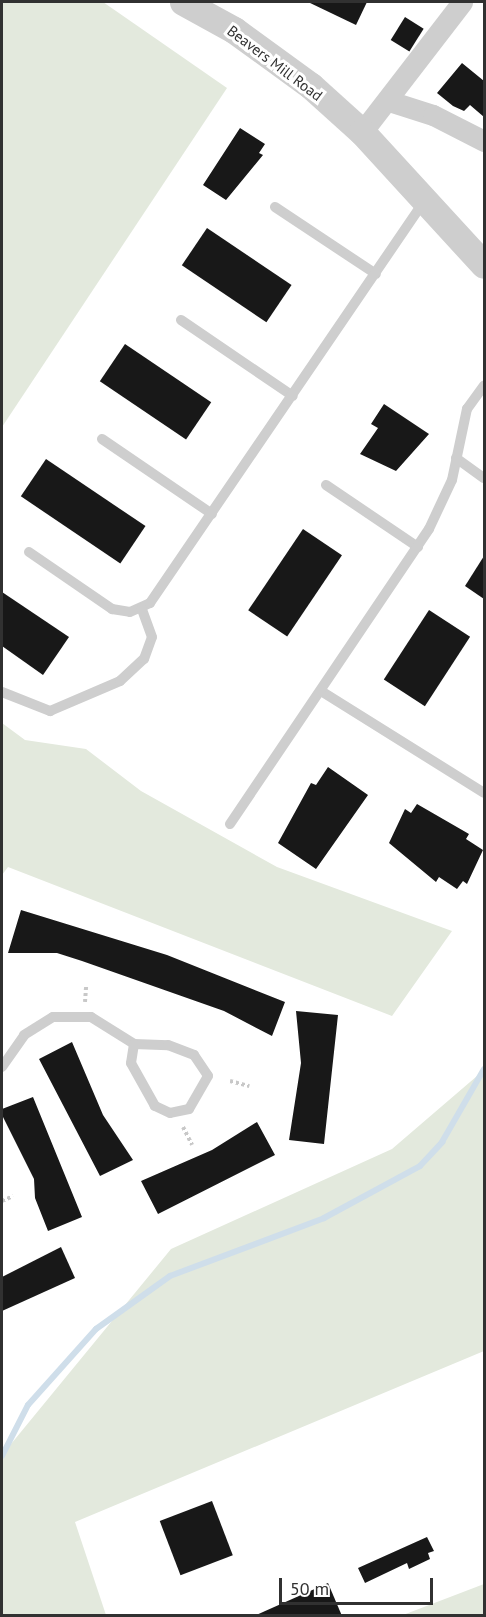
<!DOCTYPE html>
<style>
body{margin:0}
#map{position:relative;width:486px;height:1617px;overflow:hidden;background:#fff;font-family:"PT Sans",sans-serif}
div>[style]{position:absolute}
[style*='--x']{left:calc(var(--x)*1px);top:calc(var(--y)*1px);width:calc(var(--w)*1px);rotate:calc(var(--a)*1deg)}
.green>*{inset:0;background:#e3e9dd}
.stream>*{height:6px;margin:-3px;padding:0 3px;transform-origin:3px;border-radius:3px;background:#cfdeea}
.building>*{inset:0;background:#181818;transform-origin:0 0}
.path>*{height:4px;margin-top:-2px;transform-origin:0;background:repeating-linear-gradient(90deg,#c8c8c8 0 3px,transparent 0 6px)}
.service>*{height:10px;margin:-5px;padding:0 5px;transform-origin:5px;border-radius:5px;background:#cecece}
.minor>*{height:21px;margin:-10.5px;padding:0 10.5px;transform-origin:10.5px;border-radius:10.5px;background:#cecece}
.tertiary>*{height:27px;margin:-13.5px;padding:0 13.5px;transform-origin:13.5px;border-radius:13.5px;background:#cecece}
span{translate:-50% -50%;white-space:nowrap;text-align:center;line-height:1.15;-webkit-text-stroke:6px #fff;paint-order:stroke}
.street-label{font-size:15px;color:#313131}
.frame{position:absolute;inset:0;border:3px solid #313131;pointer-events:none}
.scale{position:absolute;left:279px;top:1578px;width:154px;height:27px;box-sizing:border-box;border:3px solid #313131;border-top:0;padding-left:8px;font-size:18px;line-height:21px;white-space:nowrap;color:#313131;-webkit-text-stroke:4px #fff;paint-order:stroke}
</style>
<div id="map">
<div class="green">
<i style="clip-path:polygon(2px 2px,103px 2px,227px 88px,2px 427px)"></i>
<i style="clip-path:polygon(2px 723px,25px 740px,86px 749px,141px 791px,277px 867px,452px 931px,392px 1016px,8px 867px,2px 875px)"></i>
<i style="clip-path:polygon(484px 1070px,484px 1351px,75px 1522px,106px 1615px,2px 1615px,2px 1455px,171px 1249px,392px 1149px)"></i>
<i style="clip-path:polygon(484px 1584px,484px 1615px,403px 1615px)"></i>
</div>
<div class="stream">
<i style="--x:2;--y:1456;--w:57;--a:-63"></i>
<i style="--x:28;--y:1405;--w:102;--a:-48.2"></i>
<i style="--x:96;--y:1329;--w:91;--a:-35.6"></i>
<i style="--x:170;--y:1276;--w:165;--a:-20.6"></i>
<i style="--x:324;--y:1218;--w:109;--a:-28.4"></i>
<i style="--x:420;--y:1166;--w:33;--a:-47"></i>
<i style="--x:442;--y:1142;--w:84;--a:-60.1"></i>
</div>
<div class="building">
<i style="clip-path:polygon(308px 2px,367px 2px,356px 25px)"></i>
<i style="left:405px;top:17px;width:22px;height:27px;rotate:32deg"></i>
<i style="clip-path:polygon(462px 63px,484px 81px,484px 117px,470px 105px,464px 111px,453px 106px,437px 93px)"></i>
<i style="clip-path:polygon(240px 128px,265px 144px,259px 153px,263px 155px,226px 200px,203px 185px)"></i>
<i style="left:207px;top:228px;width:102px;height:45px;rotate:34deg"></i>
<i style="left:125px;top:344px;width:104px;height:45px;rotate:34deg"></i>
<i style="clip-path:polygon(384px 404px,429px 434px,396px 471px,360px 454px,378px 428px,371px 424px)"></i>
<i style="left:46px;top:459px;width:120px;height:45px;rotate:34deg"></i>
<i style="left:303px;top:529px;width:47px;height:98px;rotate:34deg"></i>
<i style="clip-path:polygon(484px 556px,484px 599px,465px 586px)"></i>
<i style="clip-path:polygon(2px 592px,69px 637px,43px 675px,2px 646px)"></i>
<i style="left:429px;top:610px;width:49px;height:83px;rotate:33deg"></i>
<i style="clip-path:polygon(328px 767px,368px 795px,316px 869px,278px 843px,311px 783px,316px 785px)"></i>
<i style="clip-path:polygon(417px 804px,469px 834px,466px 839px,483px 850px,467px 884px,463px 881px,457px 889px,439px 877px,436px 882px,389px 843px,405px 809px,411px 813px)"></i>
<i style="clip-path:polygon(21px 910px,167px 955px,285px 1002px,272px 1036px,224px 1011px,82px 961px,57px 953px,8px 953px)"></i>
<i style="clip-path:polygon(296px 1011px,338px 1015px,324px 1144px,289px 1140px,301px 1063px)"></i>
<i style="clip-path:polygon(72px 1042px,103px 1115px,133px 1160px,100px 1176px,39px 1059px)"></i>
<i style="clip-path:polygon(33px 1097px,82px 1217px,48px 1231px,35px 1198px,34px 1179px,2px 1115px,2px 1109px)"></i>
<i style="clip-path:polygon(257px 1122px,275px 1155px,158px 1214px,141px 1181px,212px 1150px)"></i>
<i style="clip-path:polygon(61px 1247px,75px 1278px,2px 1311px,2px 1277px)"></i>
<i style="left:212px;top:1501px;width:58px;height:56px;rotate:69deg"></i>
<i style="clip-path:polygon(427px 1537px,434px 1551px,428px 1553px,430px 1559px,409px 1569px,407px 1563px,365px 1583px,358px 1568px)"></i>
<i style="clip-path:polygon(328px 1583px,342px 1616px,254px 1616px)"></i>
</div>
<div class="path">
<i style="--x:85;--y:1002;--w:16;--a:-86"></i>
<i style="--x:230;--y:1081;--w:20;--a:15"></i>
<i style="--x:183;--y:1127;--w:20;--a:63"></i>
<i style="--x:2;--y:1201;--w:12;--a:-24"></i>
</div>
<div class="service">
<i style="--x:275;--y:207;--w:121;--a:33.6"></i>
<i style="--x:181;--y:320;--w:135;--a:34.2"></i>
<i style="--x:102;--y:439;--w:133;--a:34.3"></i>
<i style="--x:456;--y:458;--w:34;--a:36"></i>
<i style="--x:326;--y:485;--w:111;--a:34"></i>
<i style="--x:29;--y:552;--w:101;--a:34.5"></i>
<i style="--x:112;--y:609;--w:18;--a:9"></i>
<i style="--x:130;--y:612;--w:22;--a:-24"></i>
<i style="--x:150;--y:603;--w:486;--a:-55.7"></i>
<i style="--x:321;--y:691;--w:192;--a:32"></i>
<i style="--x:2;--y:692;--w:52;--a:21.6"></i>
<i style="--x:50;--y:711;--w:76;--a:-23.2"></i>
<i style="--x:120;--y:681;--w:33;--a:-43"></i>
<i style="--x:144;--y:659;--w:23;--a:-70"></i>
<i style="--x:152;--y:637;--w:30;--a:-110"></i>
<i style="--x:230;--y:824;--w:356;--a:-56"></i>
<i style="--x:429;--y:529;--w:54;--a:-64.9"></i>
<i style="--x:452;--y:480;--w:73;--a:-78.1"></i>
<i style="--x:467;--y:409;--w:29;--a:-54"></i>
<i style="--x:2;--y:1067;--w:39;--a:-55"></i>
<i style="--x:24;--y:1035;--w:34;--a:-32"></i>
<i style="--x:53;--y:1017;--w:38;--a:0"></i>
<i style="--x:91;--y:1017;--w:51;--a:32.1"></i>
<i style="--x:134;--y:1044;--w:34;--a:2"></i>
<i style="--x:168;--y:1045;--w:28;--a:21"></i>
<i style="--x:194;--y:1055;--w:25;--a:56"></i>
<i style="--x:208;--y:1076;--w:38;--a:120"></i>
<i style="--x:189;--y:1109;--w:19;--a:168"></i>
<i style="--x:170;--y:1113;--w:17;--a:-155"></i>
<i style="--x:155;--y:1106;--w:49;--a:-119.2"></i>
<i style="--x:131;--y:1063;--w:19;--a:-81"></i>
</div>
<div class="minor">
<i style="--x:389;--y:101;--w:46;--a:17.7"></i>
<i style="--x:433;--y:115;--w:57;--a:27"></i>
<i style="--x:362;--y:132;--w:164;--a:-52.4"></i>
</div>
<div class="tertiary">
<i style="--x:183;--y:2;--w:58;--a:28.8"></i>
<i style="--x:234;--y:30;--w:95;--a:36"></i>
<i style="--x:311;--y:86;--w:69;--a:42"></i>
<i style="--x:362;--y:132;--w:180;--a:47.5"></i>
</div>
<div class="street-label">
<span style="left:275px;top:63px;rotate:37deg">Beavers Mill Road</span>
</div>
<div class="frame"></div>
<div class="scale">50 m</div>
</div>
